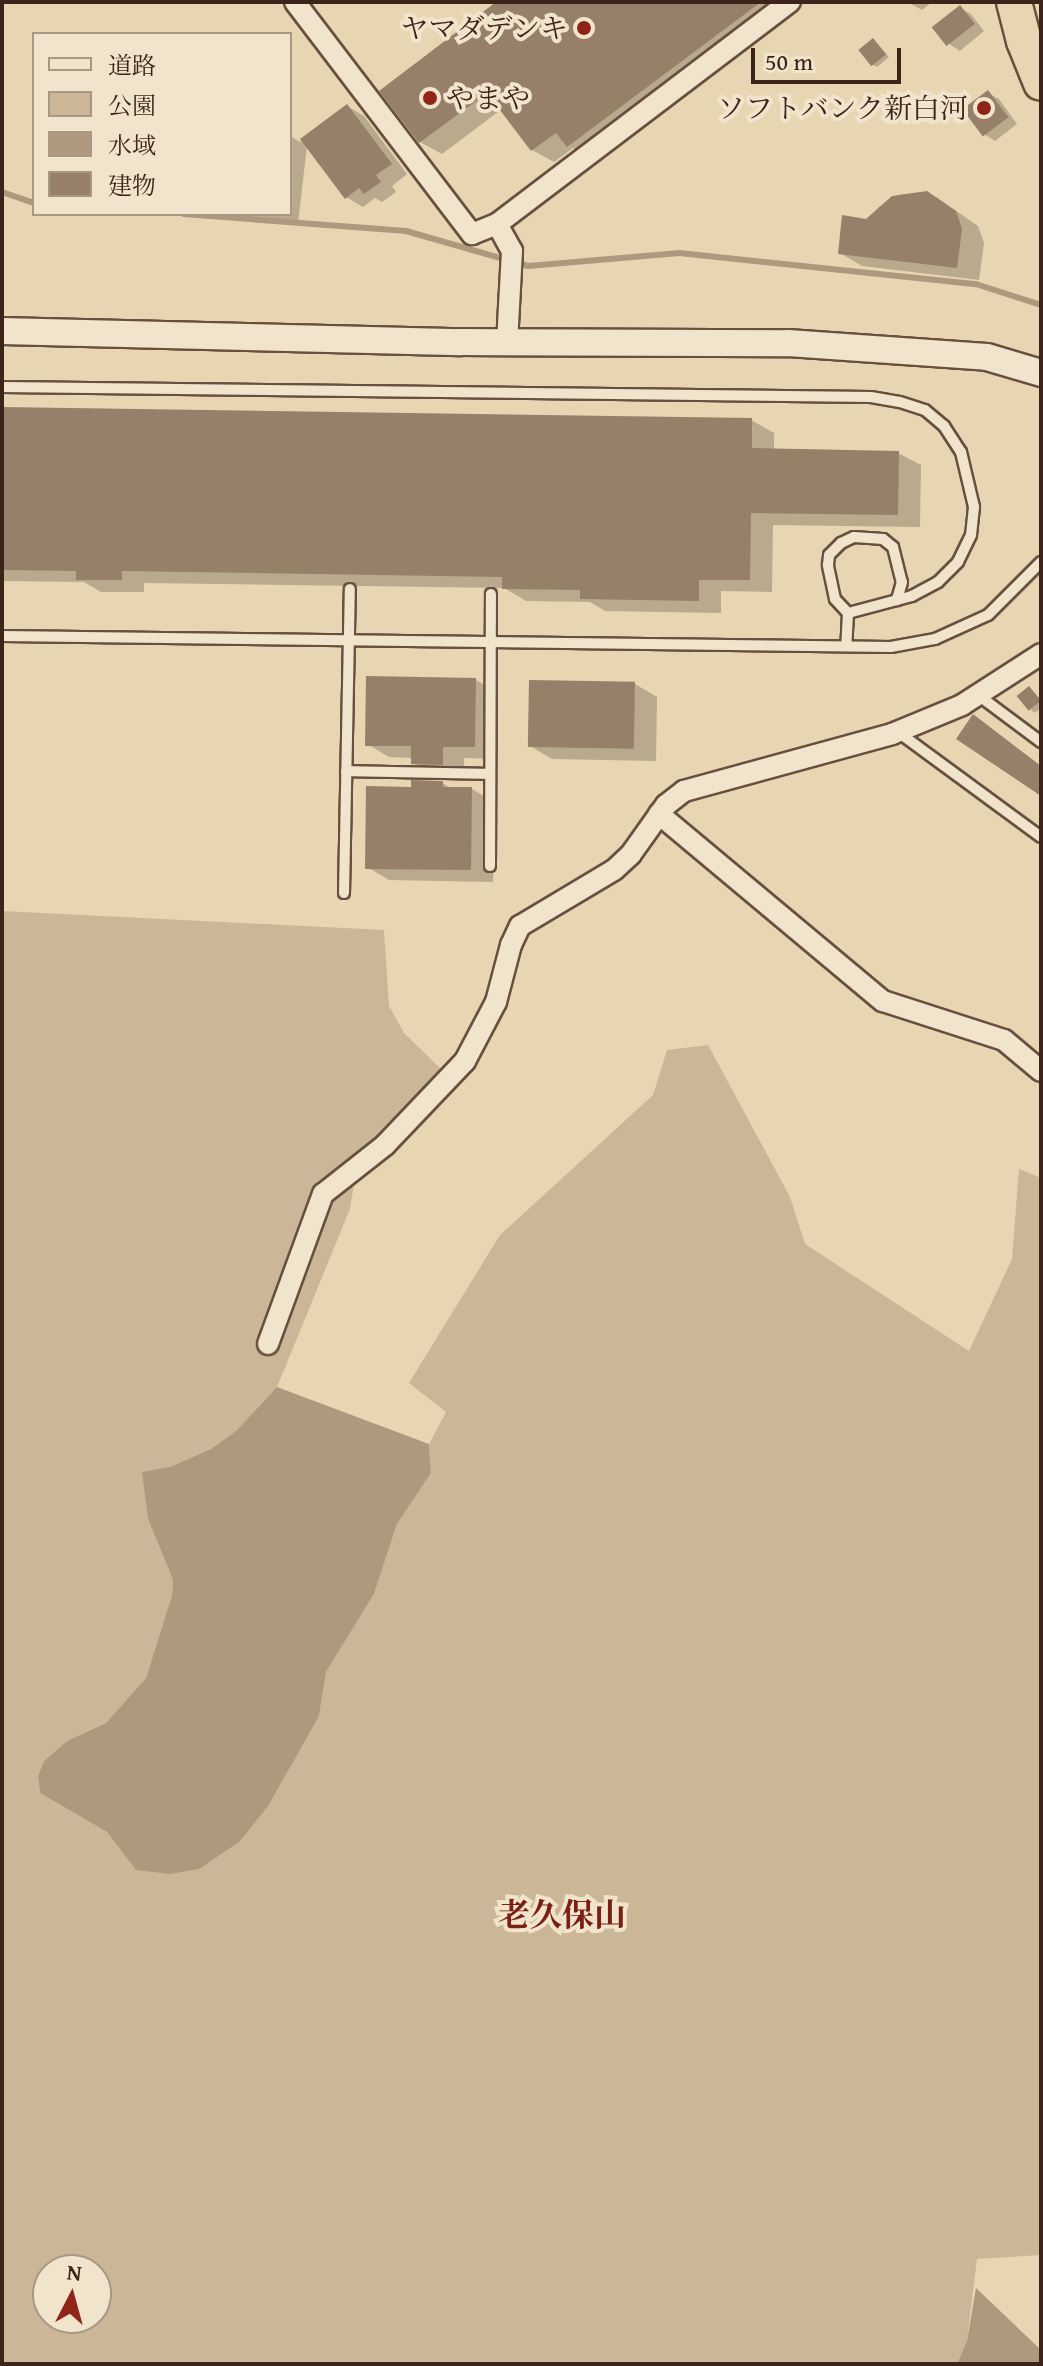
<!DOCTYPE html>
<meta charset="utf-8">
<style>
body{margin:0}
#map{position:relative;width:1043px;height:2366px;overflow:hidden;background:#e8d5b1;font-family:"Gentium Book Plus","Noto Serif JP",serif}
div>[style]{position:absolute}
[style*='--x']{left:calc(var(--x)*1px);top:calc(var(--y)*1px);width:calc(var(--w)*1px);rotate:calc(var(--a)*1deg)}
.green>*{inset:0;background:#cbb797}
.water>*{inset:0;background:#ae997e}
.shadow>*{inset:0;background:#0003}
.stream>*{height:6px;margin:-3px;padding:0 3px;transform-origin:3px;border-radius:3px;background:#ae997e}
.building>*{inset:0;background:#968069;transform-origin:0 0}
.roads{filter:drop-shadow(2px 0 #685040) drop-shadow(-2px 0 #685040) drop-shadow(0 2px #685040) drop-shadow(0 -2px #685040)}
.service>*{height:10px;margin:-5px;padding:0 5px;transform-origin:5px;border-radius:5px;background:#f0e4cc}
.minor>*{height:20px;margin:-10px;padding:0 10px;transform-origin:10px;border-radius:10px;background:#f0e4cc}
.tertiary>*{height:26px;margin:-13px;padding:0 13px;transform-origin:13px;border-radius:13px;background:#f0e4cc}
.trunk>*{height:34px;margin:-17px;padding:0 17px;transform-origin:17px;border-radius:17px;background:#e8d5b1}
.dots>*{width:22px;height:22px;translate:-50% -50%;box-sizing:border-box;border:4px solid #f0e4cc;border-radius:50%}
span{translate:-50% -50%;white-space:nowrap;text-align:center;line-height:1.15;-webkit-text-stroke:8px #f0e4cc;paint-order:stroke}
.poi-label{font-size:28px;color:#3d241a}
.right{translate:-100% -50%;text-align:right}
.left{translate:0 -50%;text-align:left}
.quarter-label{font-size:32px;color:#7a1f14;font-weight:700}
.frame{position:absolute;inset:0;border:4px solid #3d241a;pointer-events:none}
.legend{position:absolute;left:32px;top:32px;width:260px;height:184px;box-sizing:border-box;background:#f0e4cc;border:2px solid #a89785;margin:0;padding:10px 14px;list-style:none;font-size:24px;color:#3d241a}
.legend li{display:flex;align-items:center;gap:16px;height:40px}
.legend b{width:40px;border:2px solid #a89785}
.north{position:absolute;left:32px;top:2254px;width:80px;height:80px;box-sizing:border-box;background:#f0e4cc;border:2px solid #a89785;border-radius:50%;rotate:6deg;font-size:22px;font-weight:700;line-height:32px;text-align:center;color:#3d241a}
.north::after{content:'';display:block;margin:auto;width:28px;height:36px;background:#8f2418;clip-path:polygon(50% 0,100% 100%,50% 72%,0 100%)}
.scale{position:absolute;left:751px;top:48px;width:150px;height:36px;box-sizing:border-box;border:4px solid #3d241a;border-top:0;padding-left:10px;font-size:24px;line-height:28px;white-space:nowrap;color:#3d241a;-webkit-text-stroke:6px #f0e4cc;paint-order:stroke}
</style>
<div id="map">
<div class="green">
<i style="clip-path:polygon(evenodd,2px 911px,384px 930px,389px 1006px,404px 1033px,445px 1073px,359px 1153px,350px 1209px,277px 1387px,236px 1431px,211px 1449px,170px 1467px,148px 1519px,173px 1580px,172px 1595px,146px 1678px,106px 1723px,67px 1741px,44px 1761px,38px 1776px,40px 1793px,107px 1832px,136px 1870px,319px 1716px,326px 1672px,374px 1594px,397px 1524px,431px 1473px,429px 1444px,446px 1412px,409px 1383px,500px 1235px,653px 1095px,667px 1050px,708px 1045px,790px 1197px,805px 1244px,969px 1351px,1012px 1259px,1019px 1169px,1041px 1178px,1041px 2255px,977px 2259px,967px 2341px,957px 2364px,2px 2364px,2px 911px,48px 2270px,96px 2270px,96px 2318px,48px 2318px,48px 2270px)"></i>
</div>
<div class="water">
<i style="clip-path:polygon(277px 1387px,429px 1444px,431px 1473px,397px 1524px,374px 1594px,326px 1672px,319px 1716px,268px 1806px,239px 1842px,199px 1869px,170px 1874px,136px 1870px,107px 1832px,40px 1793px,38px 1776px,44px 1761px,67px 1741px,106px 1723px,146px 1678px,172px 1595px,173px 1580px,148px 1519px,142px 1472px,170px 1467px,211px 1449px,236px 1431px)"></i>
<i style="clip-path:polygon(976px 2288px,1041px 2350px,1041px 2364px,957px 2364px,967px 2341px)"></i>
</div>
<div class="shadow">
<i style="clip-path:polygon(501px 2px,797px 2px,589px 158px,573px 148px,554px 162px,532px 150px,502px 109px,442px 154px,420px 142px)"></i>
<i style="clip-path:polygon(908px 2px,932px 2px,922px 10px)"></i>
<i style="clip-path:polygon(960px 8px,971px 14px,984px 31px,960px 51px,949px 44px)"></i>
<i style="clip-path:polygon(873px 40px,889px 57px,877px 67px,872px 64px)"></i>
<i style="clip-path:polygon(988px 93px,999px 99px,1017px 124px,995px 141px,984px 134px)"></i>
<i style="clip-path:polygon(347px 106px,364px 116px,407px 174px,392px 186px,396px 192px,382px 202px,375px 198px,363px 207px,346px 197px,307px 145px,298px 224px,220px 214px,290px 214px,290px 136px,300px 142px)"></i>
<i style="clip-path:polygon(902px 194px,936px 197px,978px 226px,984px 243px,979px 280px,862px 266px,840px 253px,879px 207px)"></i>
<i style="clip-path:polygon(2px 409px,751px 420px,774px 433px,774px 451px,898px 453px,921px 465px,920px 527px,773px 525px,772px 592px,721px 591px,721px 613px,605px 611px,590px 602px,526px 601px,504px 588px,144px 583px,144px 592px,101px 592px,84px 582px,2px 581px)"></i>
<i style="clip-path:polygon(476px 680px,498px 693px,497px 759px,464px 758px,464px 777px,435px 776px,413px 763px,413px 758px,389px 757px,367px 744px)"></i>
<i style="clip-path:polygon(635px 684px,657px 697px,656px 761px,552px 759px,530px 746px)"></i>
<i style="clip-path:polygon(1029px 689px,1041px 700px,1041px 708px,1035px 713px,1031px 710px)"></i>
<i style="clip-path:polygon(442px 783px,453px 789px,472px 789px,494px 802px,493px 882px,389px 880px,367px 867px,413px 789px)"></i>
</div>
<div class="stream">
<i style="--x:2;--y:192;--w:34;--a:19"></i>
<i style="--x:184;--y:214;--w:223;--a:4.4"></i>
<i style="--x:406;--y:231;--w:127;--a:16"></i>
<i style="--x:528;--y:266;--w:152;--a:-4.9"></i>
<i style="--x:679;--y:253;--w:299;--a:6"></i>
<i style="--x:976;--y:284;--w:68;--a:17.9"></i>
</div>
<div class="building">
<i style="clip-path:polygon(496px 2px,761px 2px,567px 147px,556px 133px,531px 151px,487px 93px,419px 143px,379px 91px)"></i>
<i style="left:960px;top:5px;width:24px;height:36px;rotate:52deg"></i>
<i style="left:873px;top:38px;width:21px;height:19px;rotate:51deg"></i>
<i style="left:988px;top:90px;width:34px;height:32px;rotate:53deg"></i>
<i style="clip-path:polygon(347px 104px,392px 164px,376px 175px,381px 182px,364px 194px,359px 188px,345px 199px,300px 139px)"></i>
<i style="clip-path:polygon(927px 191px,956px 211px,962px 229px,957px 268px,838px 254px,842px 215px,866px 219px,892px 196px)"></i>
<i style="clip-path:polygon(2px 407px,752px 418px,752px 448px,899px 451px,898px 515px,751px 513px,750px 580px,699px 580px,699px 601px,580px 599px,580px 590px,502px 589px,502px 577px,122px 571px,122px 580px,76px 580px,76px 571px,2px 570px)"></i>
<i style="clip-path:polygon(366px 676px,476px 678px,475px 747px,443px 747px,443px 765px,411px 764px,411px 746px,365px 746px)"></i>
<i style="left:529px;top:680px;width:106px;height:67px;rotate:1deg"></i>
<i style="left:1029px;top:686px;width:19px;height:16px;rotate:51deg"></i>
<i style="clip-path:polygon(973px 714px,1041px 766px,1041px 796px,956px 739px)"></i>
<i style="clip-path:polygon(411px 780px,443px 781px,443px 787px,472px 787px,471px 870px,365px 869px,366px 786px,411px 787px)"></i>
</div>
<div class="roads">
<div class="service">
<i style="--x:2;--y:387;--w:869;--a:0.66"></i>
<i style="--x:871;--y:397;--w:29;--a:10"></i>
<i style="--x:900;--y:402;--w:26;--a:18"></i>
<i style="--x:925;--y:410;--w:25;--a:40"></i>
<i style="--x:944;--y:426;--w:31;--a:57"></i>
<i style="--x:961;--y:452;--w:57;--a:76.7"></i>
<i style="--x:974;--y:507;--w:28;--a:96"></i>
<i style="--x:971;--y:535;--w:30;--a:116"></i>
<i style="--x:958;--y:562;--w:28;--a:135"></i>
<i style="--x:938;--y:582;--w:30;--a:152"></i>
<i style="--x:912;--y:596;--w:66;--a:165.1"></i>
<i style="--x:848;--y:613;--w:33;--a:93"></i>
<i style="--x:848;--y:613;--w:19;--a:-133"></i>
<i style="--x:835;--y:599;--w:35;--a:-102"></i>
<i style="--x:828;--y:565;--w:10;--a:-84"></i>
<i style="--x:829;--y:555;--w:17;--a:-45"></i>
<i style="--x:841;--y:543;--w:14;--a:-25"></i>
<i style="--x:854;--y:537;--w:29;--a:4"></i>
<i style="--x:883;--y:539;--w:13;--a:39"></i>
<i style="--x:893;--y:547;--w:36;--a:76"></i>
<i style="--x:902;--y:582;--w:19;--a:106"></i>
<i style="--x:2;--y:636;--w:889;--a:0.71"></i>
<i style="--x:891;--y:647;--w:45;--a:-10.3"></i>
<i style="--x:935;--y:639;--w:58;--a:-24.4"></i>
<i style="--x:988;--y:615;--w:75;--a:-45"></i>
<i style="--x:978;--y:695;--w:79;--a:36.7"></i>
<i style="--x:898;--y:732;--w:177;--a:36.3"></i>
<i style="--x:346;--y:771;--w:144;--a:1.2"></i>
<i style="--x:490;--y:866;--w:272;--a:-89.8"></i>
<i style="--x:344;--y:893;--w:304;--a:-88.9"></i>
</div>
<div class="minor">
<i style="--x:295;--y:2;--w:292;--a:52.7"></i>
<i style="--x:472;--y:234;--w:27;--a:-22"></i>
<i style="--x:497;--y:224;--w:368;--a:-37.2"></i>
<i style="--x:497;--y:224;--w:31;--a:61"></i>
<i style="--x:512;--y:251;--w:91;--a:93.1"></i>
<i style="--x:659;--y:814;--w:292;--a:39.9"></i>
<i style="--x:883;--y:1001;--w:127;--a:17.9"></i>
<i style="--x:1004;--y:1040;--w:48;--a:40"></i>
<i style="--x:268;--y:1344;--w:160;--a:-69.9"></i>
<i style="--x:323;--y:1194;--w:79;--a:-38.3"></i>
<i style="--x:385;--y:1145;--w:116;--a:-46.4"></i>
<i style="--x:465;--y:1061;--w:67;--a:-62.3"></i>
<i style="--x:496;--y:1002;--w:59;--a:-75.3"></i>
<i style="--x:511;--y:945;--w:21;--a:-65"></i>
<i style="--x:520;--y:926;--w:109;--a:-30.8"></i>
<i style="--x:614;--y:870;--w:23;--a:-43"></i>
<i style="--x:631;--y:854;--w:60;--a:-54.5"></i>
<i style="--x:666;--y:805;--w:23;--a:-38"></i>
<i style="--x:684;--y:791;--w:216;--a:-15.3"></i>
<i style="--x:892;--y:734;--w:76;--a:-22.5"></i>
<i style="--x:962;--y:705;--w:94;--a:-32.8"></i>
</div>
<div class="tertiary">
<i style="--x:2;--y:331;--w:459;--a:1.4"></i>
<i style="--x:461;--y:342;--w:327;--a:0.2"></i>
<i style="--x:788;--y:343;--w:199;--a:4"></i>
<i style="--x:987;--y:357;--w:56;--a:16.5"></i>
</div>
<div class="trunk">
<i style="--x:1014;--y:2;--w:40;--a:75.6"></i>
<i style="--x:1024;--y:41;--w:45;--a:68"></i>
</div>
</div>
<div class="dots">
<i style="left:584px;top:28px;background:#8f2418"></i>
<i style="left:430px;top:98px;background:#8f2418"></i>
<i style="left:984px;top:108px;background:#8f2418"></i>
</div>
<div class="poi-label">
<span class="right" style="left:568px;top:28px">ヤマダデンキ</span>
<span class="left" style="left:446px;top:98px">やまや</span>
<span class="right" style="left:968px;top:108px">ソフトバンク新白河</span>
</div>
<div class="quarter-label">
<span style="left:562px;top:1915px">老久保山</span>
</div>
<div class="frame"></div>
<ul class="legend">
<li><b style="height:10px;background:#f0e4cc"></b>道路</li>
<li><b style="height:22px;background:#cbb797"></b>公園</li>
<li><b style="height:22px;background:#ae997e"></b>水域</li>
<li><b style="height:22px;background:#968069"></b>建物</li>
</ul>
<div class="north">N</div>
<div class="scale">50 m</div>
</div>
